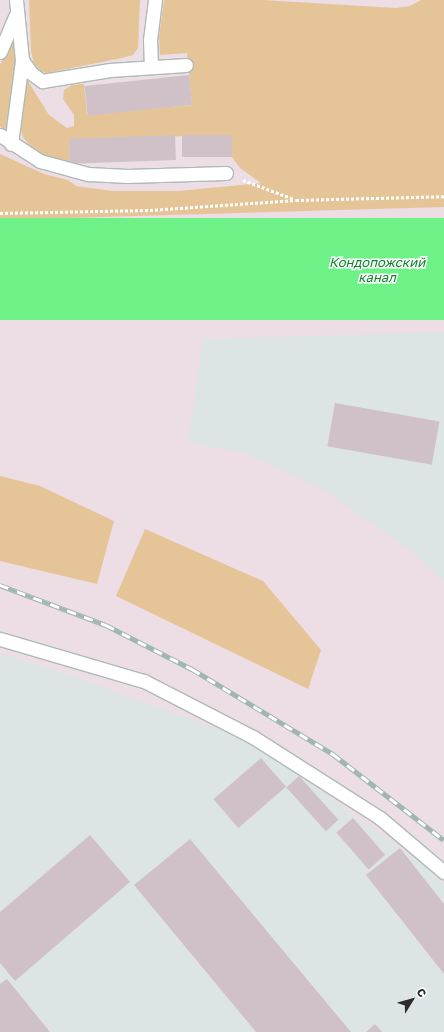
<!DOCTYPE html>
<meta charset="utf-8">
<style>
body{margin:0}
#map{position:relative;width:444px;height:1032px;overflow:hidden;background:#eddde5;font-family:"Golos Text",sans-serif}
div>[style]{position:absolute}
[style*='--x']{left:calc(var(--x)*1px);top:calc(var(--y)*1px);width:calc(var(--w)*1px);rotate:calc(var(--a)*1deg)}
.industrial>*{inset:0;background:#dde4e5}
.green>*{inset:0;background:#e5c598}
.water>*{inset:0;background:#6ef187;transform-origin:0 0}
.building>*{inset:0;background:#d0c1c8;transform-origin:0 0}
.path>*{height:2.5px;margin-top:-1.25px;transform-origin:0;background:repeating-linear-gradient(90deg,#fff 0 3px,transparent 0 5px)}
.roads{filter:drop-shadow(1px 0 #adbbb7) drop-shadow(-1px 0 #adbbb7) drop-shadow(0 1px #adbbb7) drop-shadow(0 -1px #adbbb7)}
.lane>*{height:13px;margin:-6.5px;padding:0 6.5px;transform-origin:6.5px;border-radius:6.5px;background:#fff}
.rail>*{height:4.5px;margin-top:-2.25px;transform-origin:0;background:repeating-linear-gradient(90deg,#fff 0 9px,#9fb6b1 0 18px);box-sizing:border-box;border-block:1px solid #9fb6b1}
span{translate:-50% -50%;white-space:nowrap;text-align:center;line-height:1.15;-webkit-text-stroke:3px #fff;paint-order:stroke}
.water-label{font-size:13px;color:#0c832c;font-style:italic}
.north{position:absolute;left:392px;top:980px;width:40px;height:40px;-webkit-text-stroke:3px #fff;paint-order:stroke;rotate:53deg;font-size:11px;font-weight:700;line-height:16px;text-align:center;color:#2b2b2b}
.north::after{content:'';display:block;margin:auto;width:14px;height:18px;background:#2b2b2b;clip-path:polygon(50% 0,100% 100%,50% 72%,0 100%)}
</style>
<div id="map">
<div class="industrial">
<i style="clip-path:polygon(444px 332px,444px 583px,415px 554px,324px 490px,250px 455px,188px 442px,203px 339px)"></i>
<i style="clip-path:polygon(0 653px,66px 674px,221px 730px,277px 760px,421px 863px,444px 884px,444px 1032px,0 1032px)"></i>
</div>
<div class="green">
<i style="clip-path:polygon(29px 0,140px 0,138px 48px,133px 55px,122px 58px,47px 73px,41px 71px,34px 64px,31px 51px)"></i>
<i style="clip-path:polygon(164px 0,263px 0,396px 8px,410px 6px,421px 0,444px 0,444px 207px,0 220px,0 154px,44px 174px,68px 180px,76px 186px,113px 191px,179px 191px,261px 183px,240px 168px,232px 157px,232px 135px,69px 139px,70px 164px,48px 157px,30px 146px,23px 137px,20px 127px,26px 78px,49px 115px,67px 128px,74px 126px,74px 115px,63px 99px,64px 90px,72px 85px,84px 84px,87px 114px,192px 105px,187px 53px,160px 55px,159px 37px)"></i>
<i style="clip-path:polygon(12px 36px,16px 59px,14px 91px,7px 134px,0 126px,0 65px)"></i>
<i style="clip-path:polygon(0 476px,40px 486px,114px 521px,97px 584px,0 561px)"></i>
<i style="clip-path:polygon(145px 529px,263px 581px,321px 650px,308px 689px,116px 596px)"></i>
</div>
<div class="water">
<i style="left:444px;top:218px;width:102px;height:444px;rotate:90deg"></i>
</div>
<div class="building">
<i style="left:189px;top:75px;width:30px;height:105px;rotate:84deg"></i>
<i style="left:175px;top:135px;width:25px;height:106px;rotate:88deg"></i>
<i style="left:232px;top:135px;width:22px;height:50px;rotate:90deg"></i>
<i style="left:335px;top:403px;width:106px;height:44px;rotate:10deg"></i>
<i style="left:261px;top:758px;width:38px;height:63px;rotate:49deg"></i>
<i style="left:299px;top:776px;width:59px;height:17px;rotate:48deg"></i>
<i style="left:353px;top:818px;width:49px;height:22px;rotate:49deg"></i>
<i style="clip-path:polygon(90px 835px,130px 882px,15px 981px,0 963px,0 912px)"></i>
<i style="clip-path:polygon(190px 839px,351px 1032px,256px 1032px,134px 885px)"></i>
<i style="clip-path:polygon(400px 848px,444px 904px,444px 974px,366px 875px)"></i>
<i style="clip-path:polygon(7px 979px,50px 1032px,0 1032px,0 984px)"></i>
<i style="clip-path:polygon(375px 1024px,382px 1032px,366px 1032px)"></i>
</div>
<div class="path">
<i style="--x:243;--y:180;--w:54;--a:20.4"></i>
<i style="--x:0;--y:213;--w:150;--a:-1.1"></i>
<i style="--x:150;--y:210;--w:146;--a:-3.9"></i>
<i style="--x:296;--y:200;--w:148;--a:-1.5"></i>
</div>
<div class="roads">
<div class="lane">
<i style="--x:16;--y:0;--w:60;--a:84.3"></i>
<i style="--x:22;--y:60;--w:16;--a:55"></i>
<i style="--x:31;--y:73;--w:14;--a:36"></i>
<i style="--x:42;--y:81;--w:69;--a:-9.2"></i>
<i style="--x:110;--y:70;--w:76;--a:-3.8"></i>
<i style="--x:0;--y:52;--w:39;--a:-67"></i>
<i style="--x:151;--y:67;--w:27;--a:-92"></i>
<i style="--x:150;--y:40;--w:40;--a:-82.9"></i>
<i style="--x:0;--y:135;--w:48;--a:33"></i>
<i style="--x:40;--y:161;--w:50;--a:15.2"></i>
<i style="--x:88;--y:174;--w:39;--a:3"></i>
<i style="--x:127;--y:176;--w:99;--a:-1.7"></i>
<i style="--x:11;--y:144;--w:85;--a:-82.5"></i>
<i style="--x:0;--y:639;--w:150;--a:16.3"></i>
<i style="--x:144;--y:681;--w:123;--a:27.2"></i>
<i style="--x:253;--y:737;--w:151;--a:32.5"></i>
<i style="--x:380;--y:818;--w:84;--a:40.2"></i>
</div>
</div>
<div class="rail">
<i style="--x:0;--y:585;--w:113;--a:20.7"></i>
<i style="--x:106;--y:625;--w:97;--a:27.1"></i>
<i style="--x:192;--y:669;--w:165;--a:31.1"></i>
<i style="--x:333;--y:754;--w:140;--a:37.8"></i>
</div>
<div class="water-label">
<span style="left:377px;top:270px">Кондопожский<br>канал</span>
</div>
<div class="north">С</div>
</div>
